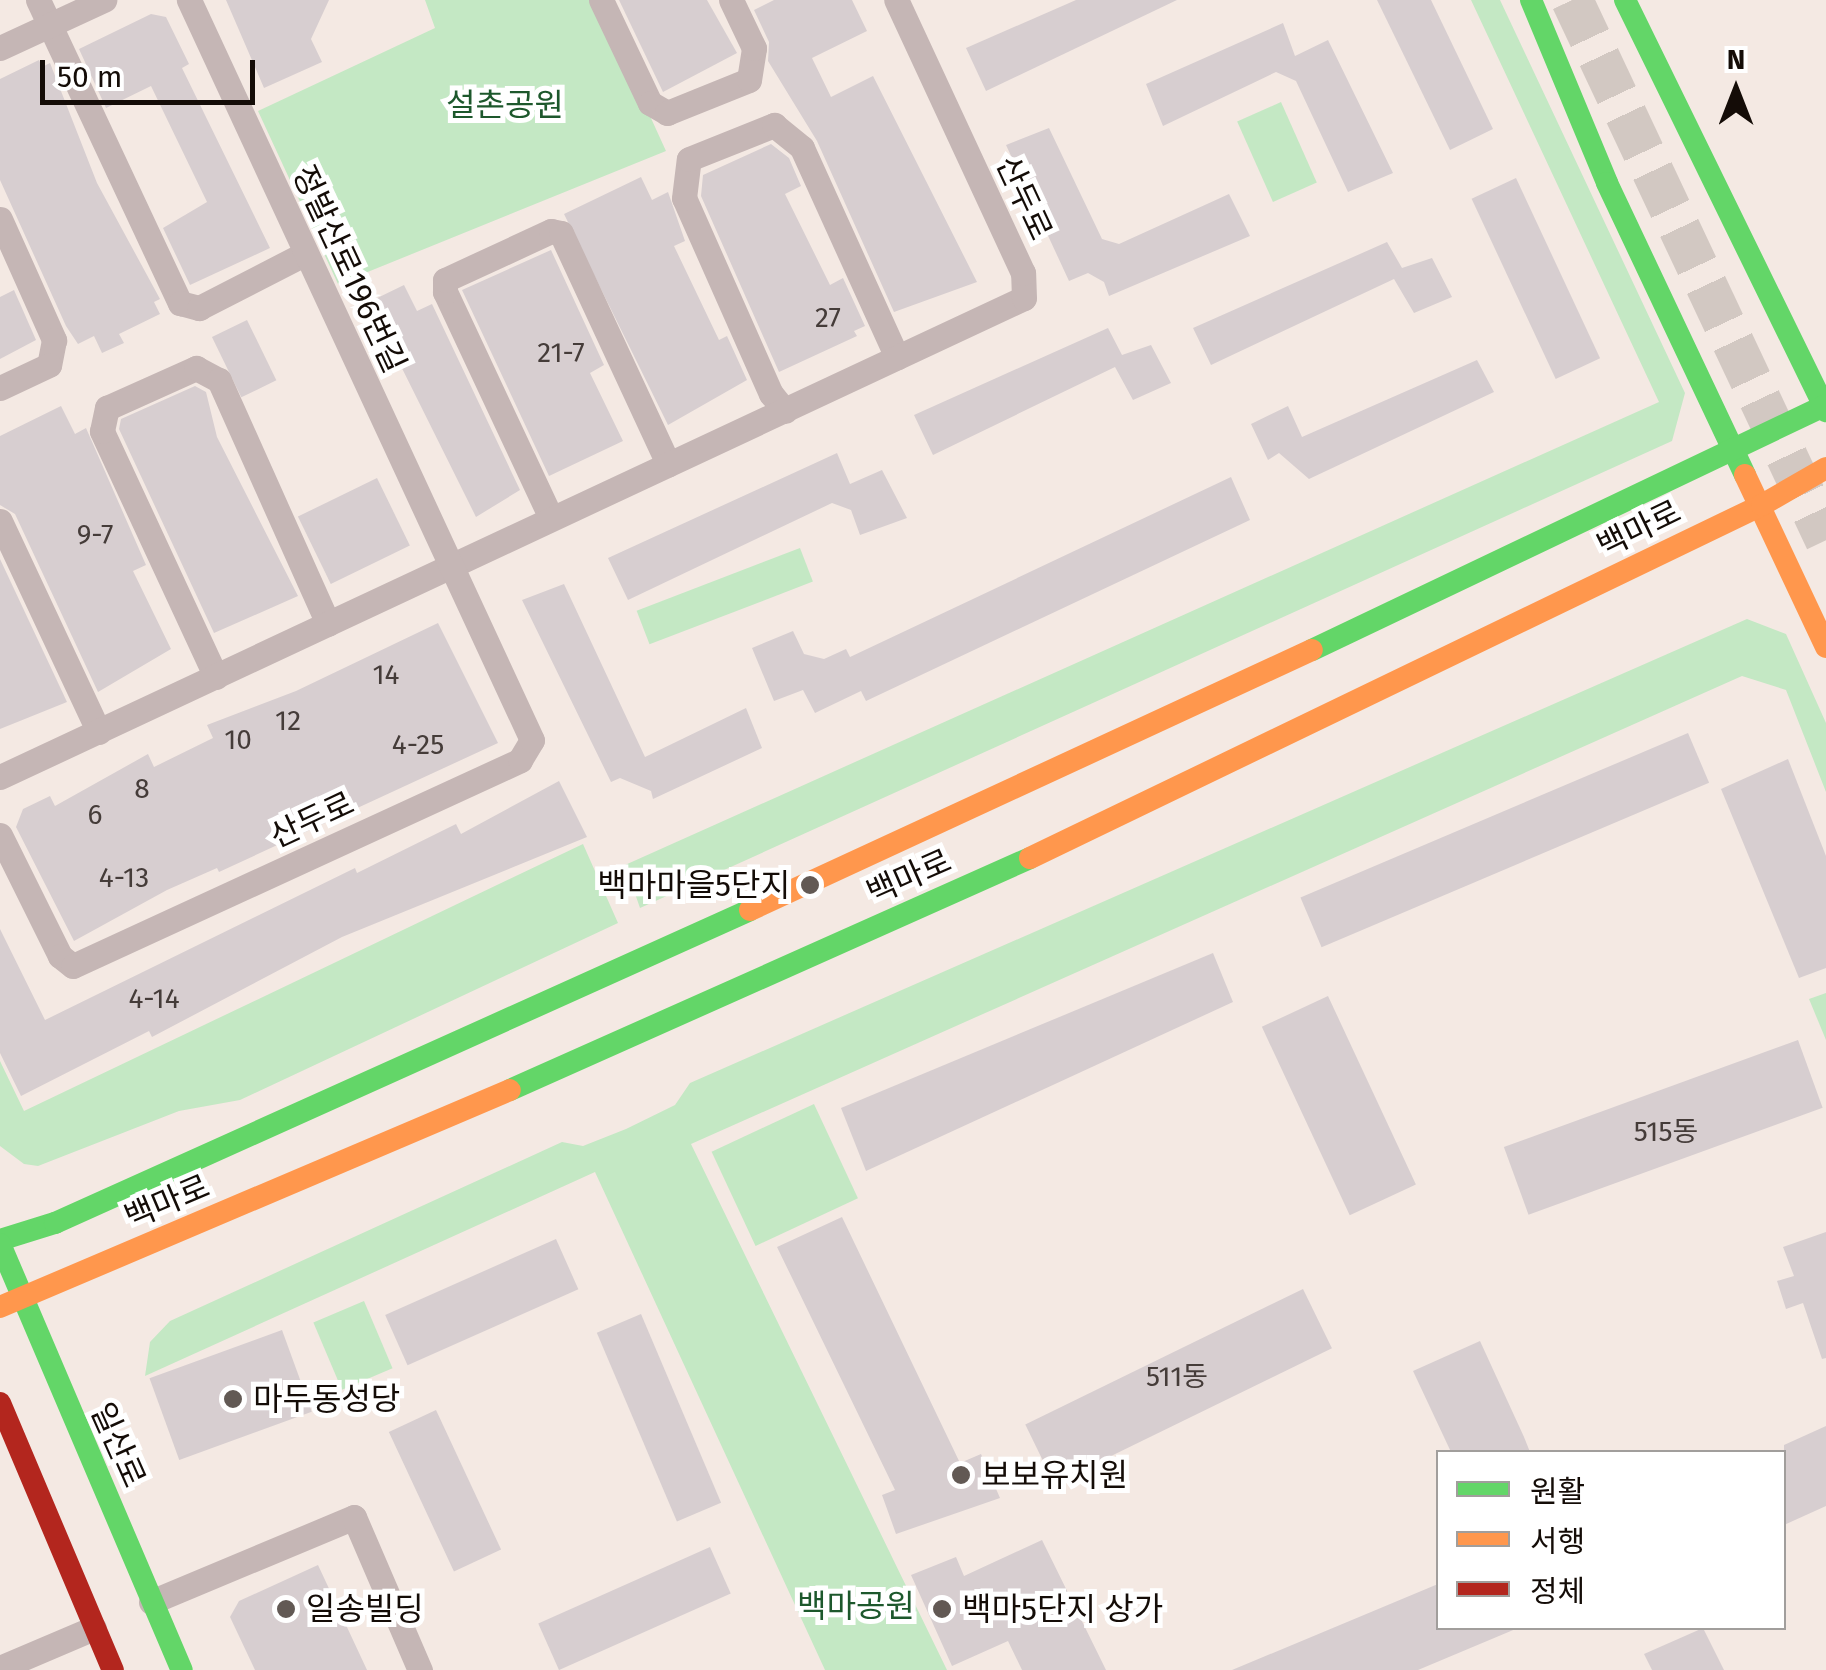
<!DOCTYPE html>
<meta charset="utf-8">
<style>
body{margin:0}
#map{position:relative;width:1826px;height:1670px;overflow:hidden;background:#f4e9e3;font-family:"Fira Sans","Noto Sans KR",sans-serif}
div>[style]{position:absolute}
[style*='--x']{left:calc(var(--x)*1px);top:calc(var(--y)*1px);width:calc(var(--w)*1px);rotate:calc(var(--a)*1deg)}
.green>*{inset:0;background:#c4e8c4;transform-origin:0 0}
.building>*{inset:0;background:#d7ced0;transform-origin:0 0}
.primary-tunnel>*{height:42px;margin-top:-21px;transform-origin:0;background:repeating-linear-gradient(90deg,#d2c8c2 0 42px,transparent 0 63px)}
.street>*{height:25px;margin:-12.5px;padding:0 12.5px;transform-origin:12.5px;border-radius:12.5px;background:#c5b6b5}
.fast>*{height:22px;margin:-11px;padding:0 11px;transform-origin:11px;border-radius:11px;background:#63d668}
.slow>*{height:22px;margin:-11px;padding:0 11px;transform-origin:11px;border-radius:11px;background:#ff974d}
.jam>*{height:22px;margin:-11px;padding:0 11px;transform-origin:11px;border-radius:11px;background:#b3261e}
.dots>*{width:28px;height:28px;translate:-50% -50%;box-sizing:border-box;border:5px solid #fff;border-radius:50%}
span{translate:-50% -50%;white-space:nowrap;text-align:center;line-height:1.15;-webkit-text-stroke:10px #fff;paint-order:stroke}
.number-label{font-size:28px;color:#453c39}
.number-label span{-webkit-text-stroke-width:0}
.park-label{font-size:32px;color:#1d582c}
.street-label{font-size:32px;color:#140c07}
.poi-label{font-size:32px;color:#140c07}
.right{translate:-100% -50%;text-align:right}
.left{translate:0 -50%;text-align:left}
.legend{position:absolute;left:1436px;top:1450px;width:350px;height:180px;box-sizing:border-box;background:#fff;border:2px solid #a19e9c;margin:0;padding:12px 18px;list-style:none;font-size:30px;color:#140c07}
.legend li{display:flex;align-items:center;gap:20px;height:50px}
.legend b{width:50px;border:2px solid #a19e9c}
.north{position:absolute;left:1686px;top:40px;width:100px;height:100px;-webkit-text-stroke:8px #fff;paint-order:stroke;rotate:0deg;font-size:28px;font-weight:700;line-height:40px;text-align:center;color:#140c07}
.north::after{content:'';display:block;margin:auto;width:35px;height:45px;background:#140c07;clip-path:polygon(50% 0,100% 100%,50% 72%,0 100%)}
.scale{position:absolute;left:40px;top:60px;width:215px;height:45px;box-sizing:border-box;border:5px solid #140c07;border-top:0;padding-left:12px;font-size:30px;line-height:35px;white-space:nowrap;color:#140c07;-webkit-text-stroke:8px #fff;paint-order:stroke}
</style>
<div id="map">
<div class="green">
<i style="clip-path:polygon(425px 0,597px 0,666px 151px,338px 284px,258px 111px,435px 28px)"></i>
<i style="clip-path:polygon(1471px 0,1500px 0,1685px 393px,1672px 441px,640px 908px,625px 865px,1659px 402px)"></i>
<i style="left:1281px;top:102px;width:88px;height:48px;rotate:66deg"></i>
<i style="left:800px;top:548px;width:36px;height:175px;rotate:69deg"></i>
<i style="clip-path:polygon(1747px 619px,1786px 634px,1826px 723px,1826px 792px,1786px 690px,1742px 676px,691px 1144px,947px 1670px,825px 1670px,595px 1172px,145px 1376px,150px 1342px,170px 1321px,562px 1142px,583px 1146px,626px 1129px,675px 1105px,690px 1083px)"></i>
<i style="clip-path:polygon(583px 844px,618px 923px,240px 1100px,179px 1111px,38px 1166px,24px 1164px,0 1146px,0 1061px,24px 1111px)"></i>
<i style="clip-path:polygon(1826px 993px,1826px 1040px,1809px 999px)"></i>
<i style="left:814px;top:1104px;width:104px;height:113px;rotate:65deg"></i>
<i style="left:364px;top:1301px;width:73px;height:55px;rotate:67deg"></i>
</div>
<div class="building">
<i style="clip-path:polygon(226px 0,329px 0,311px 39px,322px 62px,264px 88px)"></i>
<i style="clip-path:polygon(619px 0,707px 0,737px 53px,663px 92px)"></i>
<i style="clip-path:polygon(774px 0,852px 0,867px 31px,812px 58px,831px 97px,873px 76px,977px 282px,894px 312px,817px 141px,768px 61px,769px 42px,754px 10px)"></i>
<i style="clip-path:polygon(1076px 0,1177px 0,986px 91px,966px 48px)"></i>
<i style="clip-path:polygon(1377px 0,1431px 0,1493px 129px,1450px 150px)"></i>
<i style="clip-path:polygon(151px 14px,166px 17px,189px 64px,182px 68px,270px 248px,190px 285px,163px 228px,207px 202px,151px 86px,106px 108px,79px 49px)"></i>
<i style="clip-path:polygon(1283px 23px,1295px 56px,1328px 40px,1393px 173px,1348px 192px,1296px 81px,1276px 72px,1163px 126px,1146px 84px)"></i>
<i style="clip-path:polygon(39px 60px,42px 67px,50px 63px,97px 183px,160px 299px,154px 302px,160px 314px,119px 334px,124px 343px,102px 353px,94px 336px,78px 344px,66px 326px,0 180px,0 79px)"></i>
<i style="clip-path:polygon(1049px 128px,1102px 239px,1119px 244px,1229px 194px,1250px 236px,1109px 296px,1104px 282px,1088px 273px,1069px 281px,1006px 145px)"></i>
<i style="clip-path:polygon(771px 144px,789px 158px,801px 186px,785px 194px,830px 285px,843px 278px,865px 326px,854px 331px,857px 336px,779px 372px,701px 196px,703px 175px)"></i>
<i style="clip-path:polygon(641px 177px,652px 200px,668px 192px,685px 241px,674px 246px,719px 340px,727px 336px,747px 380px,668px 425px,564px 214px)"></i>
<i style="left:1516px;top:178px;width:199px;height:49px;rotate:65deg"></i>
<i style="clip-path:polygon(1387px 242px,1402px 268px,1432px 258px,1452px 297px,1414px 313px,1394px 279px,1211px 365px,1193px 328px)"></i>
<i style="clip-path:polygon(551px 250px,604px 365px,590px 373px,623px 441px,549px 476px,462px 290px)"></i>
<i style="clip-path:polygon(404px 285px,417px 311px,432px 304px,520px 490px,476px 517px,369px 302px)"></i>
<i style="clip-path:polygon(14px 290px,36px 340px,0 359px,0 297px)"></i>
<i style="left:247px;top:320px;width:67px;height:39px;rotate:64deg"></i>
<i style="clip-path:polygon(1108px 328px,1122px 355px,1151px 345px,1171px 383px,1133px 400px,1115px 367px,933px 455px,914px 415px)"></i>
<i style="clip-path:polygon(1477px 360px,1494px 392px,1309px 479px,1279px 453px,1268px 460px,1251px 424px,1288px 406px,1302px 437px)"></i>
<i style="clip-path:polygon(195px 386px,206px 392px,217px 437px,298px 596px,214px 633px,119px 429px,121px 419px)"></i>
<i style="clip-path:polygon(61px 406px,75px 434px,86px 428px,146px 565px,133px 571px,171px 649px,98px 692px,15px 514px,0 505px,0 436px)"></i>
<i style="clip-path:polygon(837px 453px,850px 484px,882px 470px,907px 518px,860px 535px,851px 510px,832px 503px,628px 600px,608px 558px)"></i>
<i style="clip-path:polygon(1231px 477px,1250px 520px,866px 701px,861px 691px,815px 713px,803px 690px,774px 701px,752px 648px,793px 631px,804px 654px,824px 659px,846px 649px,850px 657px)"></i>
<i style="left:377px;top:478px;width:75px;height:88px;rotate:64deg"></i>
<i style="clip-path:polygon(0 559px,67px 702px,0 729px)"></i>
<i style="clip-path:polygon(564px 584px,645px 757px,746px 708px,762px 748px,653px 799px,651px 791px,620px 778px,611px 782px,522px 600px)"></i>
<i style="clip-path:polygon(438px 623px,498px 743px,219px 872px,217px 868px,167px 890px,74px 941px,16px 827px,23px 809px,50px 796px,55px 806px,148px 754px,154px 767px,213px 738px,207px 725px,296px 691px)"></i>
<i style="left:1688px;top:733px;width:54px;height:421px;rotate:67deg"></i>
<i style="clip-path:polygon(1788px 759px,1826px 856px,1826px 968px,1799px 978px,1721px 789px)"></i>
<i style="clip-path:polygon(559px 781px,587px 837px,342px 937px,152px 1037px,149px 1031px,21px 1096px,0 1053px,0 929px,45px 1020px,355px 868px,357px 873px,456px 824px,461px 834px)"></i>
<i style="clip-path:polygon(1213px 953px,1233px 1002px,866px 1171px,841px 1108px)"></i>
<i style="left:1328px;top:996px;width:208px;height:73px;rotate:65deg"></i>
<i style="left:1798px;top:1040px;width:72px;height:313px;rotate:70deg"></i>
<i style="clip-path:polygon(842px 1217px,960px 1463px,981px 1454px,1000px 1498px,896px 1534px,882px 1495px,895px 1490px,777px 1247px)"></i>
<i style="clip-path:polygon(1826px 1232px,1826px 1358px,1822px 1359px,1803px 1303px,1786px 1309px,1777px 1281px,1794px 1276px,1783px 1247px)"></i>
<i style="left:556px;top:1239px;width:55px;height:187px;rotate:66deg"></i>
<i style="left:1303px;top:1289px;width:66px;height:309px;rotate:64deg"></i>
<i style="left:641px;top:1314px;width:205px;height:48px;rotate:67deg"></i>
<i style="left:282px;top:1330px;width:87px;height:141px;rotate:70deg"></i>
<i style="clip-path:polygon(1480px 1341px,1524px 1437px,1530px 1452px,1451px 1452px,1413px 1371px)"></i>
<i style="left:436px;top:1410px;width:154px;height:52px;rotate:65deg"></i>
<i style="clip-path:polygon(1826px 1426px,1826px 1506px,1784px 1525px,1784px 1445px)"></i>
<i style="clip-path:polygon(1042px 1540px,1106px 1670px,1022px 1670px,1008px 1641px,952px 1666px,911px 1575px,956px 1557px,964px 1576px)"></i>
<i style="left:710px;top:1547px;width:51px;height:188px;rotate:66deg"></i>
<i style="clip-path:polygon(318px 1565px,367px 1670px,255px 1670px,230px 1617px,239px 1601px)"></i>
<i style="clip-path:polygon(1438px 1584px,1438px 1628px,1518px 1628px,1418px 1670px,1232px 1670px)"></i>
<i style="clip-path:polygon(1703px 1628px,1724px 1670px,1652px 1670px,1644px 1654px)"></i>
</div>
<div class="primary-tunnel">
<i style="--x:1572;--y:0;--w:597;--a:64.81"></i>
</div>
<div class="street">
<i style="--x:38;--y:0;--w:335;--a:64.9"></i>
<i style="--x:180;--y:303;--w:20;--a:15"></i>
<i style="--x:199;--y:308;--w:120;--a:-27.2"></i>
<i style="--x:601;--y:0;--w:114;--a:64.6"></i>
<i style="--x:650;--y:103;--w:20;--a:30"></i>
<i style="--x:667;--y:113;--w:88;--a:-21.9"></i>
<i style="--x:749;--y:80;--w:32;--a:-81"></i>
<i style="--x:754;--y:48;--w:53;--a:-115.6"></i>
<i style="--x:0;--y:48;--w:115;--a:-24.8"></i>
<i style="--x:0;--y:219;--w:133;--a:65.9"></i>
<i style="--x:54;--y:340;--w:25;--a:101"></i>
<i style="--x:49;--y:365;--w:54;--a:154.9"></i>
<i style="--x:785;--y:411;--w:22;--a:-129"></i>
<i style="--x:771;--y:394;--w:214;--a:-113.9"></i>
<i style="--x:684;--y:198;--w:39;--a:-83"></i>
<i style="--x:689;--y:159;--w:92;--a:-21.8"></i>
<i style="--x:774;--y:125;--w:36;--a:39"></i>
<i style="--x:802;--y:148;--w:230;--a:65.6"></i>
<i style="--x:551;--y:518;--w:250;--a:-115.1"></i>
<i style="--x:445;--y:292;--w:12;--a:-90"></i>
<i style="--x:445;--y:280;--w:117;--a:-24.8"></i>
<i style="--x:551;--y:231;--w:10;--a:11"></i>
<i style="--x:561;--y:233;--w:255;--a:65.1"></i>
<i style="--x:0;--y:521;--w:233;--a:64.9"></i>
<i style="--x:216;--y:677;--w:271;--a:-114.9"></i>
<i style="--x:102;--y:431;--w:24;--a:-78"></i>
<i style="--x:107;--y:408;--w:98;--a:-24.2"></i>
<i style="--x:196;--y:368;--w:26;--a:28"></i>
<i style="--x:219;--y:380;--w:267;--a:65.9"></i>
<i style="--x:0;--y:777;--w:1130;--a:-25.07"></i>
<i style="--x:1024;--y:298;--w:25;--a:-92"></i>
<i style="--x:1023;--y:273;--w:301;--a:-114.9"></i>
<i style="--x:0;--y:835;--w:135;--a:63.6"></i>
<i style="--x:60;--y:956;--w:16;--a:38"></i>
<i style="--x:73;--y:966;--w:492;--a:-24.7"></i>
<i style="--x:520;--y:760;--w:23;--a:-59"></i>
<i style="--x:532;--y:740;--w:816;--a:-114.87"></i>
<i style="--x:151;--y:1602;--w:220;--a:-22.7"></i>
<i style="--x:354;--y:1517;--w:167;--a:66.7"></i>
<i style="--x:0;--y:1668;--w:102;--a:-23.1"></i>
</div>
<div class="fast">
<i style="--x:1531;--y:0;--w:198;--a:67.4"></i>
<i style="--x:1607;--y:183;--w:323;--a:64.7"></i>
<i style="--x:1625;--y:0;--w:458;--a:63.9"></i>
<i style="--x:1312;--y:650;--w:569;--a:-25.48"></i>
<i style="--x:510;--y:1090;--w:569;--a:-24.04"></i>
<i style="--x:0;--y:1240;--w:58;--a:-17.2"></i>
<i style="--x:55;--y:1223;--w:762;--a:-24.24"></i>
<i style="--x:0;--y:1244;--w:463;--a:66.9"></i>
</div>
<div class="slow">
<i style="--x:1745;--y:475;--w:190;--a:64.8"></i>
<i style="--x:1030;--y:858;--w:813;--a:-25.75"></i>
<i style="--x:1762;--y:505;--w:74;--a:-30"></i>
<i style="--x:750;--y:910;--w:619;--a:-24.83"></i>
<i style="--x:0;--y:1307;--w:554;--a:-23.05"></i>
</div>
<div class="jam">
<i style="--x:0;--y:1403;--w:290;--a:67.1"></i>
</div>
<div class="dots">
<i style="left:810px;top:885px;background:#625954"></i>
<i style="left:233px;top:1399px;background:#625954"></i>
<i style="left:961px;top:1475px;background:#625954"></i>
<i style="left:286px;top:1609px;background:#625954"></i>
<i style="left:942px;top:1609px;background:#625954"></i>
</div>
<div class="number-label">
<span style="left:828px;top:318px">27</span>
<span style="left:561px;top:353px">21-7</span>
<span style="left:95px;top:535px">9-7</span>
<span style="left:386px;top:675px">14</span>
<span style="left:288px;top:721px">12</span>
<span style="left:238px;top:740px">10</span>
<span style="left:418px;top:745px">4-25</span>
<span style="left:142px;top:789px">8</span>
<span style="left:95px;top:815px">6</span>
<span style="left:124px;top:878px">4-13</span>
<span style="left:154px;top:999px">4-14</span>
<span style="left:1666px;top:1132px">515동</span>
<span style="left:1177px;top:1377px">511동</span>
</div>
<div class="park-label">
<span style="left:505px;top:105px">설촌공원</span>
<span style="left:856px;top:1606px">백마공원</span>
</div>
<div class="street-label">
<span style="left:1024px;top:198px;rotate:65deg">산두로</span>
<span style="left:349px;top:269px;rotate:65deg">정발산로196번길</span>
<span style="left:1639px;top:529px;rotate:-26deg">백마로</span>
<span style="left:312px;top:820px;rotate:-25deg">산두로</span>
<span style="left:909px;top:877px;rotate:-24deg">백마로</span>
<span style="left:167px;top:1202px;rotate:-23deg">백마로</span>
<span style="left:118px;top:1445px;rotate:66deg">일산로</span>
</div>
<div class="poi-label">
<span class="right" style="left:790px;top:885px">백마마을5단지</span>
<span class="left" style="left:253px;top:1399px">마두동성당</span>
<span class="left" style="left:981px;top:1475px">보보유치원</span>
<span class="left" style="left:306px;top:1609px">일송빌딩</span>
<span class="left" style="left:962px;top:1609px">백마5단지 상가</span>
</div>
<ul class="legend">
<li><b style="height:12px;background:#63d668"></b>원활</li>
<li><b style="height:12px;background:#ff974d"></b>서행</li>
<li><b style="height:12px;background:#b3261e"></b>정체</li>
</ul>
<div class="north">N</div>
<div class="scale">50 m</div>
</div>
